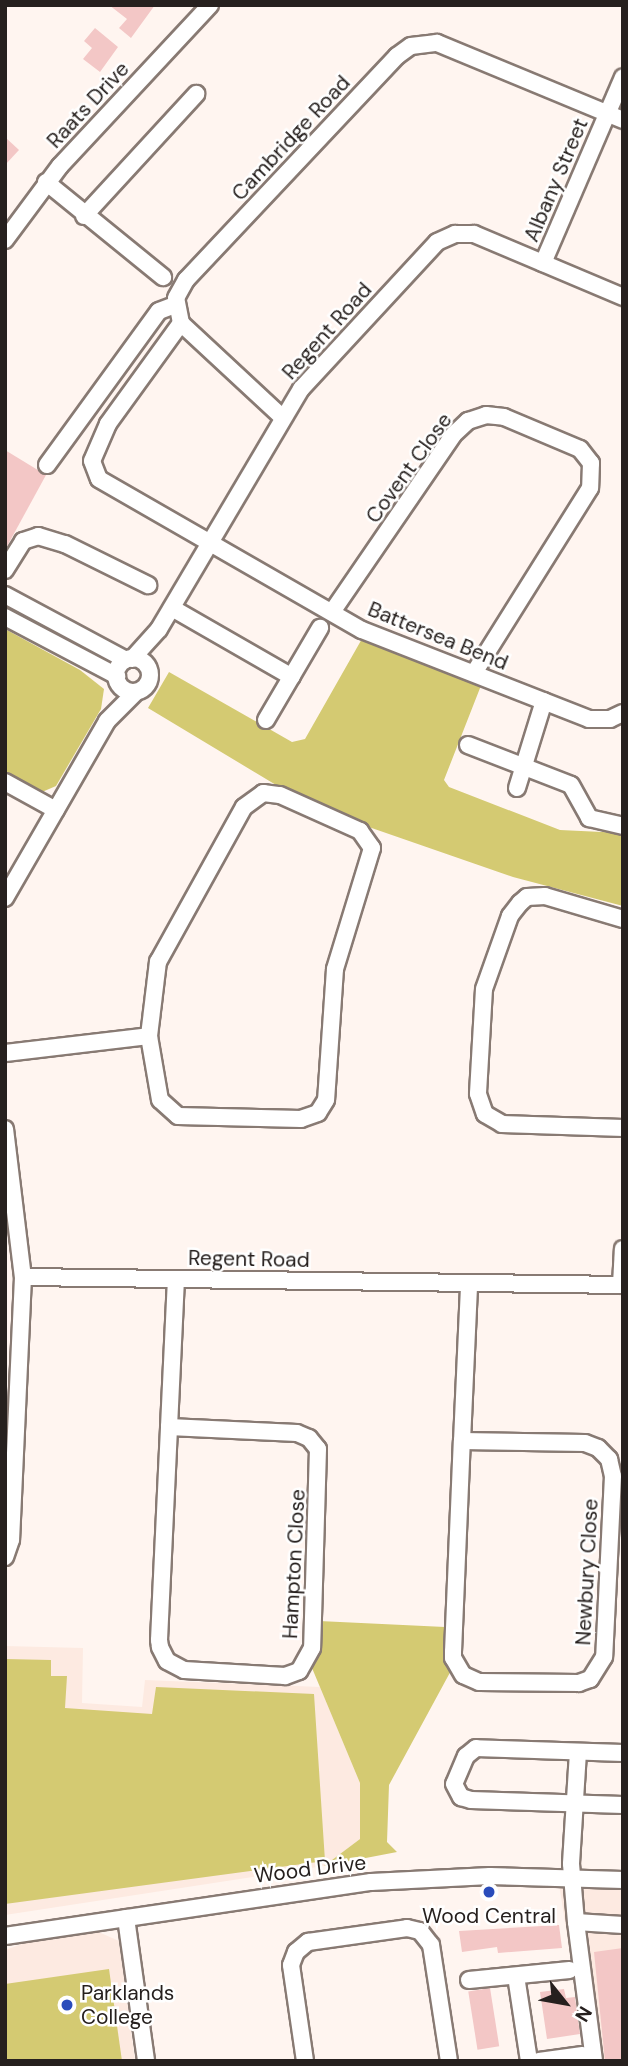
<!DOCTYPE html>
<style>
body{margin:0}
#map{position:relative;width:628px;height:2066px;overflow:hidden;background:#fff5f0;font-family:"DM Sans",sans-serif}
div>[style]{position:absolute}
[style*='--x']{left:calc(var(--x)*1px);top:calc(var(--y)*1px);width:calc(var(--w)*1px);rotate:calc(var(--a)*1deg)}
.built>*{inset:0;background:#fdeae1}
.green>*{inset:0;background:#d4ca72}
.building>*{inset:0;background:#f3c7c6;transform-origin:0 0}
.roads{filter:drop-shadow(2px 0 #887a73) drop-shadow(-2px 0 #887a73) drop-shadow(0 2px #887a73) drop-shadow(0 -2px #887a73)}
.minor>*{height:16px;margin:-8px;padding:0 8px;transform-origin:8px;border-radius:8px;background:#fff}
.minor>.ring{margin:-8px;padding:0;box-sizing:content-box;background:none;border:16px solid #fff;border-radius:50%}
.dots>*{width:19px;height:19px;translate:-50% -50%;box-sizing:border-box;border:4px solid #fff;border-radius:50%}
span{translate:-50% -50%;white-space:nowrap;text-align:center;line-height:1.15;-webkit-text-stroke:5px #fff;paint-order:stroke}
.street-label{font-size:21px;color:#26201e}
.poi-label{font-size:21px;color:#26201e}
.left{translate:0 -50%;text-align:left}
.frame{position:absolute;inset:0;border:7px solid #26201e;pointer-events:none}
.north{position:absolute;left:530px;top:1968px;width:70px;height:70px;-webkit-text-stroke:5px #fff;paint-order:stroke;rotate:121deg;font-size:19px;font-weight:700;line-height:28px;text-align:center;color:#26201e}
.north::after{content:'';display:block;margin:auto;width:24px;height:32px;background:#26201e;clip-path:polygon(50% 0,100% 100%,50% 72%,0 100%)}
</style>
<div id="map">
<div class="built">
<i style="clip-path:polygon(5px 1646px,83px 1648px,82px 1703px,142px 1707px,145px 1680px,320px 1687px,360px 1783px,360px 1839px,324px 1866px,5px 1915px)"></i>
<i style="clip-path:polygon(558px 1878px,623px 1880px,623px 2061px,587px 2061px)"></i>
<i style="clip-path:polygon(94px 1930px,119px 1941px,135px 2061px,5px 2061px,5px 1950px,36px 1939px)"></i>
</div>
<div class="green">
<i style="clip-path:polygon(5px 629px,80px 670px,104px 689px,101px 709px,56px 786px,42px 792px,5px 772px)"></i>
<i style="clip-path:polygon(363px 637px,482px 683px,444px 780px,449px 787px,560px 830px,623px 833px,623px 906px,513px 877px,363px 825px,286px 791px,148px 708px,169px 672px,292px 742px,305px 739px)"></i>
<i style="clip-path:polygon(319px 1621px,445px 1627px,445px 1663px,453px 1667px,389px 1785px,387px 1842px,397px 1852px,324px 1866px,360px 1839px,360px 1783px,312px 1668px,318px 1653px)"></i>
<i style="clip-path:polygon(5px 1659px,51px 1660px,51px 1676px,67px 1676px,65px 1708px,152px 1714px,156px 1687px,314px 1694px,325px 1861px,5px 1904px)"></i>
<i style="clip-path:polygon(109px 1969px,122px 2061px,5px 2061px,5px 1984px)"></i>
</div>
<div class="building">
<i style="clip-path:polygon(109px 5px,155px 5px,131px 38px,119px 28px,127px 19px)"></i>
<i style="clip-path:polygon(95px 28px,118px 47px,100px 72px,83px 59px,92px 48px,84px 41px)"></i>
<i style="clip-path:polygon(5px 137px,19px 150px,5px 165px)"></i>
<i style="clip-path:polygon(5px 450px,46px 475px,5px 550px)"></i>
<i style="clip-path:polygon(559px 1925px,562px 1948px,498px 1953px,497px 1947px,462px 1952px,459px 1931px)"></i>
<i style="clip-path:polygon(623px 1948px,623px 2061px,605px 2061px,594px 1952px)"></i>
<i style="left:490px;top:1988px;width:59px;height:22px;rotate:81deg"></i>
<i style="clip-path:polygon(564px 1989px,566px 1998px,575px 1997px,580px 2034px,547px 2039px,540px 1992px)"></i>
</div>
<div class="roads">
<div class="minor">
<i style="--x:46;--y:182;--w:151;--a:39.1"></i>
<i style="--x:84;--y:216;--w:166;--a:-47.4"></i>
<i style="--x:5;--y:240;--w:92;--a:-53.4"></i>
<i style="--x:60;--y:166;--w:220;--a:-47"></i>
<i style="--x:543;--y:263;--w:202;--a:-66.7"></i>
<i style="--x:181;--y:323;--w:125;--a:125.9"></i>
<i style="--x:108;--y:424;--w:40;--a:113.4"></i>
<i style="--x:92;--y:461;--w:19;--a:69"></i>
<i style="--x:99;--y:479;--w:303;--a:29.9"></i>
<i style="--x:362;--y:630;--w:244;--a:21.4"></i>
<i style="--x:589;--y:719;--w:21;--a:0"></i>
<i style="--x:610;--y:719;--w:14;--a:-25"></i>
<i style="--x:282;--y:417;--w:138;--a:-137.1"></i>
<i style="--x:181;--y:323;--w:25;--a:-101"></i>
<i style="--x:176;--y:298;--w:21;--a:-61"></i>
<i style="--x:186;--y:280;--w:308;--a:-46.7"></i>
<i style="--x:397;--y:56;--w:17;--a:-36"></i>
<i style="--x:411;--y:46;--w:26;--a:-7"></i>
<i style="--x:437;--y:43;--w:201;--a:22.5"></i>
<i style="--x:47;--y:465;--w:190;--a:-54"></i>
<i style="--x:159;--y:311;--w:17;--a:-21"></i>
<i style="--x:5;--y:570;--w:34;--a:-58"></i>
<i style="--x:23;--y:541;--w:16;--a:-18"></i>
<i style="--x:38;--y:536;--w:28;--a:17"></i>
<i style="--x:65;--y:544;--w:93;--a:26.3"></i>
<i style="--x:5;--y:595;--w:137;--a:28.2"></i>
<i style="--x:172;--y:608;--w:138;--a:29.9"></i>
<i style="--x:332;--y:612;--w:214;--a:-55.6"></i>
<i style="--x:453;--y:435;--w:21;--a:-43"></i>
<i style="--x:468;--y:421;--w:19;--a:-18"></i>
<i style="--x:486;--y:415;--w:18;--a:6"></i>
<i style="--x:504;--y:417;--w:82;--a:22.8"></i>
<i style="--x:580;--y:449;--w:18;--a:52"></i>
<i style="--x:591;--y:463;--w:25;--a:92"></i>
<i style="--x:590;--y:488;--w:218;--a:122.1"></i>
<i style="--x:5;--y:617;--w:127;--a:27.8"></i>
<i class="ring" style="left:116px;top:658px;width:18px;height:18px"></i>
<i style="--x:132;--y:659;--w:40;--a:-48"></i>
<i style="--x:159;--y:629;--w:279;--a:-59.4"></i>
<i style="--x:301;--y:389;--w:200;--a:-47.2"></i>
<i style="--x:437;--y:242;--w:20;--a:-24"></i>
<i style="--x:455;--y:234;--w:19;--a:0"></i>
<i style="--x:474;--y:234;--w:162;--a:22.9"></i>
<i style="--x:266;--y:720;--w:107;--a:-59.6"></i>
<i style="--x:468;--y:745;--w:110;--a:21.2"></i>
<i style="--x:571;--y:785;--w:38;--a:61"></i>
<i style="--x:589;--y:818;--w:35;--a:13"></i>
<i style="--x:5;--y:782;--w:58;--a:28.8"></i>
<i style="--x:517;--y:788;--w:91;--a:-72.8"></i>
<i style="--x:263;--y:793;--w:17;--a:7"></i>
<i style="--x:280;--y:795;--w:88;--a:24.2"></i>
<i style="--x:360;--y:831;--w:21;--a:55"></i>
<i style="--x:372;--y:848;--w:127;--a:107"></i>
<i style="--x:335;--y:969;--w:131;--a:93.9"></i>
<i style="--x:326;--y:1100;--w:15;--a:122"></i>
<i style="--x:318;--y:1113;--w:18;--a:161"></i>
<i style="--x:301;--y:1119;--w:123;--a:-178.6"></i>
<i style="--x:178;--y:1116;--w:24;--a:-138"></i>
<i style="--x:160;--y:1100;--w:65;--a:-99.8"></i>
<i style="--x:149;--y:1036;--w:75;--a:-83.1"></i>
<i style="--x:158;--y:962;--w:177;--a:-61"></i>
<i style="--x:244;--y:807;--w:24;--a:-36"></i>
<i style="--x:5;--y:898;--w:204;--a:-60"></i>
<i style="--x:107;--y:721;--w:41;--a:-45"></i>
<i style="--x:623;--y:919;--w:81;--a:-163.6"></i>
<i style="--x:545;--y:896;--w:18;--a:177"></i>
<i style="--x:527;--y:897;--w:9;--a:139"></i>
<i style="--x:520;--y:903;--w:16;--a:128"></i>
<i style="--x:510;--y:916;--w:77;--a:109.6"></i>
<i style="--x:484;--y:989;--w:105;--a:93.3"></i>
<i style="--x:478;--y:1094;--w:21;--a:71"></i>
<i style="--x:485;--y:1114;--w:20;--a:30"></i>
<i style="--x:502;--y:1124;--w:121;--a:1.9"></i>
<i style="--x:5;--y:1053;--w:145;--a:-6.7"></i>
<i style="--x:5;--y:1129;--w:149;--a:83.1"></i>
<i style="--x:23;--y:1277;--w:263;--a:92.6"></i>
<i style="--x:11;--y:1540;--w:18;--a:109"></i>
<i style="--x:23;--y:1277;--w:600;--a:0.76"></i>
<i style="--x:621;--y:1285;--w:36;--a:-87"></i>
<i style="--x:169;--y:1427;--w:128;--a:2.7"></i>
<i style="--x:297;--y:1433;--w:13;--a:23"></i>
<i style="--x:309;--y:1438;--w:14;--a:51"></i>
<i style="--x:318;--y:1449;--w:199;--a:91.7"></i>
<i style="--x:312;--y:1648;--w:26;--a:119"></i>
<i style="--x:299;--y:1671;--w:15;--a:160"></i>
<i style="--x:285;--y:1676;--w:101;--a:-176.6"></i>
<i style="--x:184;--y:1670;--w:19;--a:-152"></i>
<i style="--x:167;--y:1661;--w:16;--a:-117"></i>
<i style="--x:160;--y:1647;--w:7;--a:-98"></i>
<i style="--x:159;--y:1640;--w:213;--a:-87.3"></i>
<i style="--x:169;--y:1427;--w:148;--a:-87.3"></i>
<i style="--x:462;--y:1441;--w:123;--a:0.9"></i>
<i style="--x:585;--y:1443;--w:14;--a:21"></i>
<i style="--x:598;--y:1448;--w:16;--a:45"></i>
<i style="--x:609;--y:1459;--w:17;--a:77"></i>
<i style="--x:613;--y:1476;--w:181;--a:92.8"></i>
<i style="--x:604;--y:1657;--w:26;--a:122"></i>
<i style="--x:590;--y:1679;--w:12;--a:160"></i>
<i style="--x:579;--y:1683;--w:100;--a:-179.4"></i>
<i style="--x:479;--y:1682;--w:17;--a:-156"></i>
<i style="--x:463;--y:1675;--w:20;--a:-120"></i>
<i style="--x:453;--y:1658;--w:6;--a:-90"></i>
<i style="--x:453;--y:1652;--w:211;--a:-87.6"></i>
<i style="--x:462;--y:1441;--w:156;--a:-87.4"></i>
<i style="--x:578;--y:1752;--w:112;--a:93.6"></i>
<i style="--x:571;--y:1864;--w:58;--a:85.1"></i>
<i style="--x:576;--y:1922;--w:47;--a:3.7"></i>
<i style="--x:623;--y:1753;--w:147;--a:-178.1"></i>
<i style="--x:476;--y:1748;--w:13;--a:141"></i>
<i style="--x:466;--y:1756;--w:30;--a:113"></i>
<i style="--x:454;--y:1784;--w:15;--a:62"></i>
<i style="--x:461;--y:1797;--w:10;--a:17"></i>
<i style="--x:471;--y:1800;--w:152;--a:1.9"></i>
<i style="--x:126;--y:1918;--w:144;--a:82"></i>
<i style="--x:576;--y:1922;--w:140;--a:82.6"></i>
<i style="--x:5;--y:1936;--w:370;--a:-8.4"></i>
<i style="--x:371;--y:1882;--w:119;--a:-2.9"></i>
<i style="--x:490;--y:1876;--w:133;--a:1.7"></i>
<i style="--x:516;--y:1976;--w:86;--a:81.3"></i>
<i style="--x:469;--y:1980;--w:101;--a:-5.7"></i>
<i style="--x:305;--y:2061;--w:97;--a:-98.3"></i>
<i style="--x:291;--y:1965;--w:14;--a:-69"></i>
<i style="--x:296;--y:1952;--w:16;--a:-40"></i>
<i style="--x:308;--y:1942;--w:100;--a:-8"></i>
<i style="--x:407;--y:1928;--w:13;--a:13"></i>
<i style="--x:420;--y:1931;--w:18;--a:52"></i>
<i style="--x:431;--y:1945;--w:117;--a:81.2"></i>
<i style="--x:539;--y:2061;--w:44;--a:-7.8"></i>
</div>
</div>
<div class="dots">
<i style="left:489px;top:1892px;background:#2a4cbb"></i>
<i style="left:67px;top:2005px;background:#2a4cbb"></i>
</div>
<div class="street-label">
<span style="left:88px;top:105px;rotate:-47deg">Raats Drive</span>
<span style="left:291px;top:138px;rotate:-47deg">Cambridge Road</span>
<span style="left:556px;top:180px;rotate:-67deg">Albany Street</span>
<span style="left:327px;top:331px;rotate:-48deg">Regent Road</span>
<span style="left:409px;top:468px;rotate:-54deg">Covent Close</span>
<span style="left:438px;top:636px;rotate:22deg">Battersea Bend</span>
<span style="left:249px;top:1259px;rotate:1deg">Regent Road</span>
<span style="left:294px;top:1564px;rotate:-87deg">Hampton Close</span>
<span style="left:587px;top:1572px;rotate:-87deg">Newbury Close</span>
<span style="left:310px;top:1869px;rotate:-7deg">Wood Drive</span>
</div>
<div class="poi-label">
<span style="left:489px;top:1916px">Wood Central</span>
<span class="left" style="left:81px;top:2005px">Parklands<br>College</span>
</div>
<div class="frame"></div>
<div class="north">N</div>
</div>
